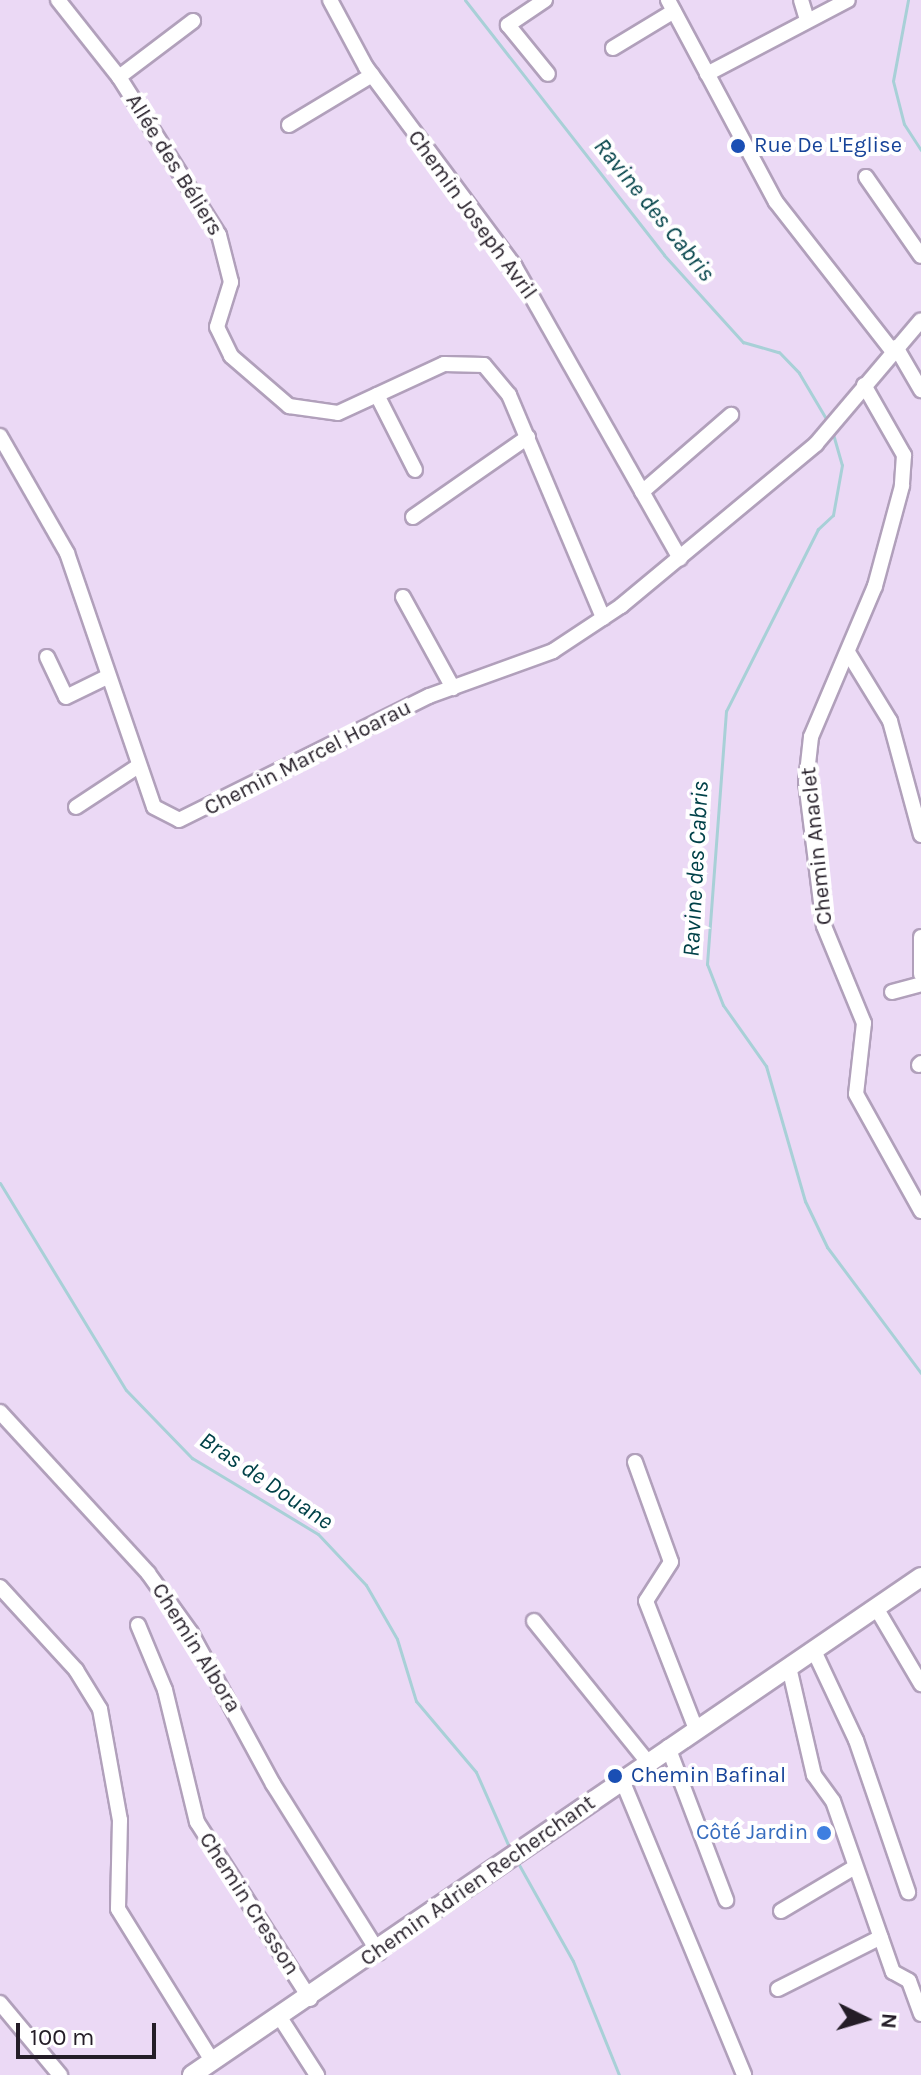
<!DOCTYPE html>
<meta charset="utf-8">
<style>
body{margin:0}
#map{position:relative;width:921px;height:2075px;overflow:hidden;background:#ebd9f5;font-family:Karla,sans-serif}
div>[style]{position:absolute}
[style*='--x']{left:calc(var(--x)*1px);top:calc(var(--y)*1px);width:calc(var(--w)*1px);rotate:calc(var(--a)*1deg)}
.stream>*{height:3px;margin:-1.5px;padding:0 1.5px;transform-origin:1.5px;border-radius:1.5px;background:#a8d0d7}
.roads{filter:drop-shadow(2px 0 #b1a0bb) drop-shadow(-2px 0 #b1a0bb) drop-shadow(0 2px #b1a0bb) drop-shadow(0 -2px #b1a0bb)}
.minor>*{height:14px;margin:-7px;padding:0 7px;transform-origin:7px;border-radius:7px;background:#fff}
.major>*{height:18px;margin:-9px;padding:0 9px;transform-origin:9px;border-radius:9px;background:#fff}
.dots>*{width:22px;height:22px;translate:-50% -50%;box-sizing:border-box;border:4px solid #fff;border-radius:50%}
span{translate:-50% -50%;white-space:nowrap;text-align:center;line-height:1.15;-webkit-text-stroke:8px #fff;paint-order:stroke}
.transit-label{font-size:22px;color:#164399}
.left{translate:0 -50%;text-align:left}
.street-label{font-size:22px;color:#241d27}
.shop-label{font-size:22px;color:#366cbe}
.right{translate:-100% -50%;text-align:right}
.water-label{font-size:24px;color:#004148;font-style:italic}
.north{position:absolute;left:825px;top:1979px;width:80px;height:80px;-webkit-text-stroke:6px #fff;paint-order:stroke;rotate:95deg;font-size:22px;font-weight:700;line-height:32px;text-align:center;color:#241d27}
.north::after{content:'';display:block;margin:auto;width:28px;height:36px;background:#241d27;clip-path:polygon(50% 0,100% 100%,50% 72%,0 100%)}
.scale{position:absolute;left:16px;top:2023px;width:140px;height:36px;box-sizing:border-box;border:4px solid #241d27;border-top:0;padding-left:10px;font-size:24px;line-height:28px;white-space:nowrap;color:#241d27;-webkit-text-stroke:6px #fff;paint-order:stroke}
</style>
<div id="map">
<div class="stream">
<i style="--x:465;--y:0;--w:323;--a:52"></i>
<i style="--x:664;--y:255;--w:118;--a:47.8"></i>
<i style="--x:743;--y:342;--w:37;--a:16"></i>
<i style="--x:779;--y:352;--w:29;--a:46"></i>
<i style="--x:799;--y:373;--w:57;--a:59.4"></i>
<i style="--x:908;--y:0;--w:82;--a:100.5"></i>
<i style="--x:893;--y:81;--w:44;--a:75.7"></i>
<i style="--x:904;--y:124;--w:31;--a:57"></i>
<i style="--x:833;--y:434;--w:32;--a:74"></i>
<i style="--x:842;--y:465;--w:51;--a:100.2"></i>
<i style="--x:833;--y:515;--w:21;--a:137"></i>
<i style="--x:818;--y:529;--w:204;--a:116.8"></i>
<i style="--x:726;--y:711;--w:254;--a:94.3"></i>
<i style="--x:707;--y:964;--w:44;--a:68.7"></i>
<i style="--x:723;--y:1005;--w:75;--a:54.8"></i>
<i style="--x:766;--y:1066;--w:141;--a:73.9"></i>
<i style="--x:805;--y:1201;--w:51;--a:64.4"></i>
<i style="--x:827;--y:1247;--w:157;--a:53.3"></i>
<i style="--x:0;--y:1183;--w:242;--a:58.7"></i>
<i style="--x:126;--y:1390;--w:95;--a:45.9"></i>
<i style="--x:192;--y:1458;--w:147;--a:31.1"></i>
<i style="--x:318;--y:1534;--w:70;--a:46.7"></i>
<i style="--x:366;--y:1585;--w:62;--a:60.1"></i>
<i style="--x:397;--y:1639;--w:65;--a:73"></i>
<i style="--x:416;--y:1701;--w:93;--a:49.8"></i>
<i style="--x:476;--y:1772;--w:84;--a:66.2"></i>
<i style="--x:518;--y:1863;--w:112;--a:60.7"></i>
<i style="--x:573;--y:1961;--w:123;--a:68"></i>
</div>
<div class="roads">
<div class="minor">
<i style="--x:58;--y:0;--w:98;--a:51.6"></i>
<i style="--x:119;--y:77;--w:187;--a:57.7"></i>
<i style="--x:219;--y:235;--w:49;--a:75.7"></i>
<i style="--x:231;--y:282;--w:47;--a:107.3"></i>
<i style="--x:217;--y:327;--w:32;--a:64"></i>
<i style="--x:231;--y:356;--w:77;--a:40.8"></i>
<i style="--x:289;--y:406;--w:49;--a:8.1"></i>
<i style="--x:338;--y:413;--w:117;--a:-24.8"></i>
<i style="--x:444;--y:364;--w:40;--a:1.4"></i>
<i style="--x:484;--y:365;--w:39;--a:50"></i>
<i style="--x:509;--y:395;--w:242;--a:67.1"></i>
<i style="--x:330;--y:0;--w:76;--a:61.8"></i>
<i style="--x:366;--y:67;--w:249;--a:53.3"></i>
<i style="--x:515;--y:267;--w:335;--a:60.5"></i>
<i style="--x:545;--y:0;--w:45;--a:146"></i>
<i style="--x:508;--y:25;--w:63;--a:50.8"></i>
<i style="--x:668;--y:0;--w:229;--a:61.9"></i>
<i style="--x:776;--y:202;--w:187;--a:52"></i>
<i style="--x:801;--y:0;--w:21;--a:73"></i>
<i style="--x:613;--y:48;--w:71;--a:-31.2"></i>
<i style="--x:707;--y:74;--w:159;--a:-27.7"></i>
<i style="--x:119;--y:77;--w:93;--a:-37.1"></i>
<i style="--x:289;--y:125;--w:97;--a:-31.1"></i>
<i style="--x:866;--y:177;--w:96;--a:55.2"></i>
<i style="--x:896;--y:347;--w:50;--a:59.8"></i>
<i style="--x:864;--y:385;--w:81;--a:60.3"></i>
<i style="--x:904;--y:455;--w:31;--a:94"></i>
<i style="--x:902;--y:486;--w:104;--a:105.1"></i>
<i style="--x:875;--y:586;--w:164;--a:113"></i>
<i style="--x:811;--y:737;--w:45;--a:96.3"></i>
<i style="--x:806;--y:782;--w:145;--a:82.9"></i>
<i style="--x:824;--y:926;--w:105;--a:67.6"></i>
<i style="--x:864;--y:1023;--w:71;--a:96.4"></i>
<i style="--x:856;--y:1094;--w:134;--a:60.9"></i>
<i style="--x:377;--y:395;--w:84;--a:63.1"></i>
<i style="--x:0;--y:436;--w:135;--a:60.2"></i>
<i style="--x:67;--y:553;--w:268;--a:71.1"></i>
<i style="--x:154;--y:807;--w:28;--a:27"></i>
<i style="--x:179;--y:820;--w:279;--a:-26.4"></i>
<i style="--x:429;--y:696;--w:132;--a:-19.9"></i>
<i style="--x:553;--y:651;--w:82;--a:-33.5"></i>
<i style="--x:621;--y:606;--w:254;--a:-39.7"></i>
<i style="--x:816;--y:444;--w:162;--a:-49.7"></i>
<i style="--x:642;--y:492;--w:118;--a:-40.9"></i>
<i style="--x:413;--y:517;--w:140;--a:-34.8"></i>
<i style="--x:403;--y:597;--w:104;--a:61.2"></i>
<i style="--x:849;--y:654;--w:79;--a:58.5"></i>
<i style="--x:890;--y:721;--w:118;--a:74.8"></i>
<i style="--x:47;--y:657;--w:44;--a:64.6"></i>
<i style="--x:66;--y:697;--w:43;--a:-26"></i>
<i style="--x:76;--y:807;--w:73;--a:-33.3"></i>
<i style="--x:921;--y:937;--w:37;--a:90"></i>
<i style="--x:892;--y:992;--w:30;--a:-15"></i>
<i style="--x:919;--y:1065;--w:3;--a:-45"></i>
<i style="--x:0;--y:1412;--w:219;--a:47.4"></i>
<i style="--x:148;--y:1573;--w:74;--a:54.4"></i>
<i style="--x:191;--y:1633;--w:172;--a:61.5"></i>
<i style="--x:273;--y:1784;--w:199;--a:57.9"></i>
<i style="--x:635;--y:1462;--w:106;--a:70.2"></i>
<i style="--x:671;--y:1562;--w:46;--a:122.7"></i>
<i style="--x:646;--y:1601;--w:135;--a:68.7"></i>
<i style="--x:0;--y:1587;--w:113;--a:47.5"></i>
<i style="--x:76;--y:1670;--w:46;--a:58.4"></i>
<i style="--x:100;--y:1709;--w:113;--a:79.8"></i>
<i style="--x:120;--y:1820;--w:89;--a:91.3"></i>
<i style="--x:118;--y:1909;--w:180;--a:58.2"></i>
<i style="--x:878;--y:1611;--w:85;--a:59.5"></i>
<i style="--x:534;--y:1621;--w:180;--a:51.1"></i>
<i style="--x:138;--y:1625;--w:70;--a:67.4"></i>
<i style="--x:165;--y:1690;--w:136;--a:76.4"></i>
<i style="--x:197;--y:1822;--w:210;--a:57.4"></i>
<i style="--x:815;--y:1653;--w:96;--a:64.8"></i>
<i style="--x:856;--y:1740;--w:161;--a:71.1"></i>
<i style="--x:789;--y:1667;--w:111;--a:77"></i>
<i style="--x:814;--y:1775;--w:32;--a:54"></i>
<i style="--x:833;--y:1801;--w:181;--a:70.7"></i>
<i style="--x:893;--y:1972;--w:18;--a:29"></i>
<i style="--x:909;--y:1981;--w:35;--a:70"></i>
<i style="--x:668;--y:1747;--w:164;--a:69.2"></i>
<i style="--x:622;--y:1780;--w:319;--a:67.5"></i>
<i style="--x:781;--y:1911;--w:86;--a:-30.7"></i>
<i style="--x:778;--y:1989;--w:115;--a:-26.8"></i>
<i style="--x:0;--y:2003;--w:94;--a:50.2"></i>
<i style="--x:281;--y:2019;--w:67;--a:57.3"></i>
</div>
<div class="major">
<i style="--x:192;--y:2075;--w:883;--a:-34.34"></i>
</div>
</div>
<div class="dots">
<i style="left:738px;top:146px;background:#1a4fb4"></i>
<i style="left:615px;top:1776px;background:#1a4fb4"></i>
<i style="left:824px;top:1833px;background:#3f7fe0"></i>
</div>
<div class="transit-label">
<span class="left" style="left:754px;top:146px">Rue De L'Eglise</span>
<span class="left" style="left:631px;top:1776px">Chemin Bafinal</span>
</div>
<div class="street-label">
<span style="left:174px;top:165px;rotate:58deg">Allée des Béliers</span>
<span style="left:472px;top:215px;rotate:54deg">Chemin Joseph Avril</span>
<span style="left:308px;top:758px;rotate:-27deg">Chemin Marcel Hoarau</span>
<span style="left:817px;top:846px;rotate:-96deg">Chemin Anaclet</span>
<span style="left:196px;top:1648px;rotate:58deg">Chemin Albora</span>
<span style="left:478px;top:1881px;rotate:-35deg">Chemin Adrien Recherchant</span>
<span style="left:249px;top:1904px;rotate:57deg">Chemin Cresson</span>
</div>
<div class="shop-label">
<span class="right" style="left:808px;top:1833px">Côté Jardin</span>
</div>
<div class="water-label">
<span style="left:654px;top:210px;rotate:51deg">Ravine des Cabris</span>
<span style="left:696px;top:869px;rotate:-87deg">Ravine des Cabris</span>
<span style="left:266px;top:1481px;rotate:34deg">Bras de Douane</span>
</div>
<div class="north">N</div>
<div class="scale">100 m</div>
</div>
